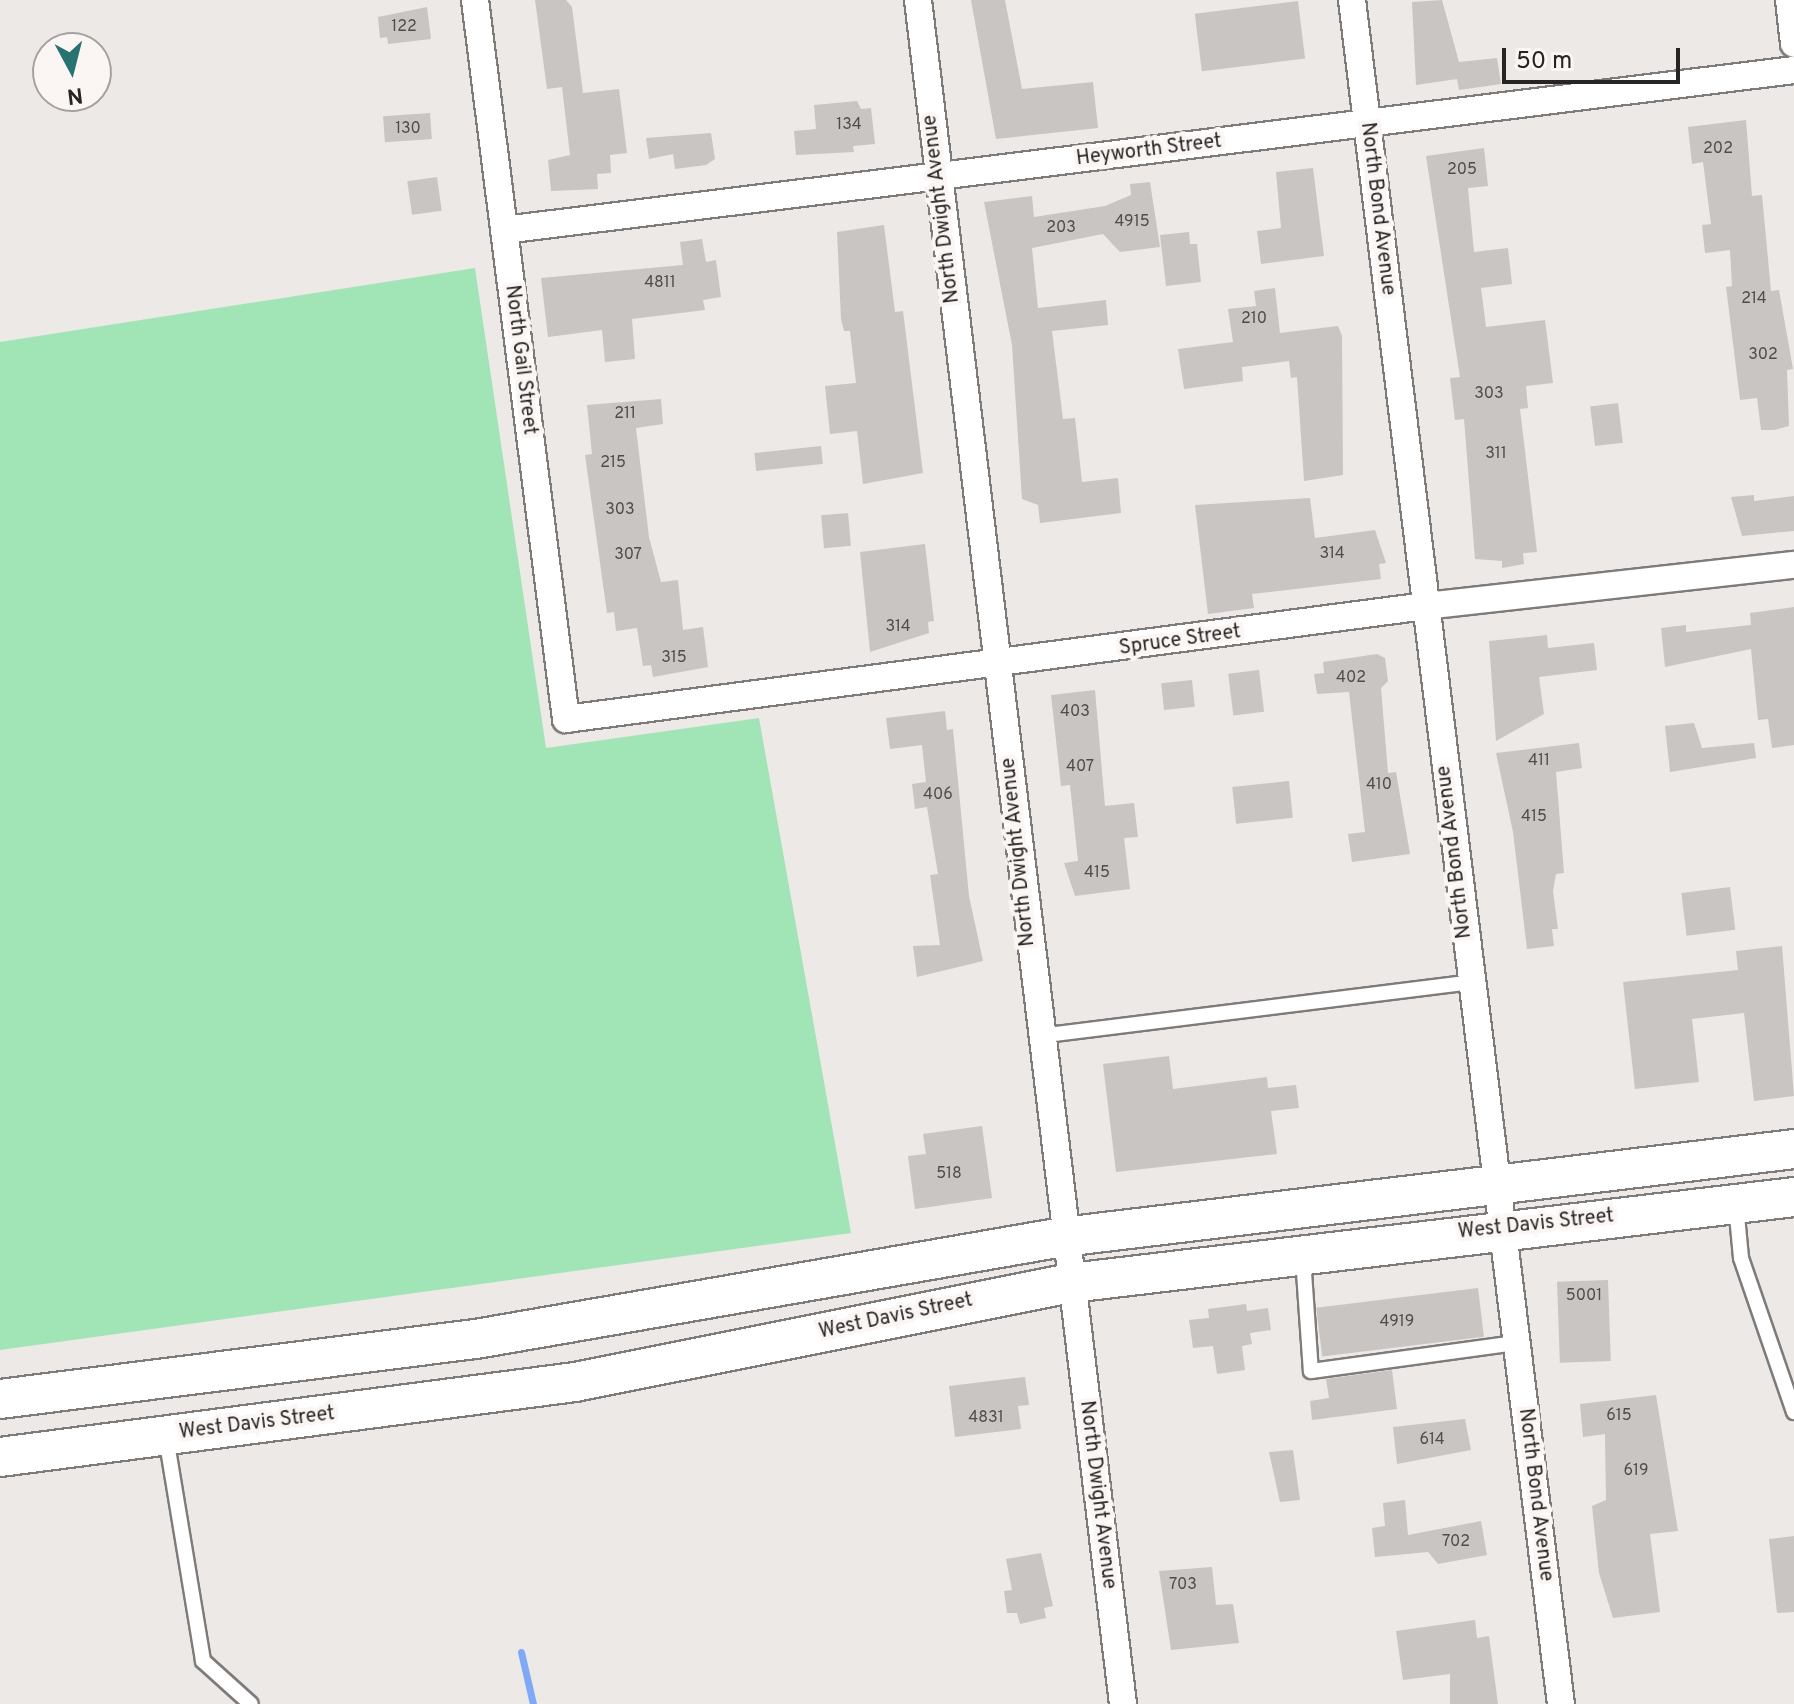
<!DOCTYPE html>
<style>
body{margin:0}
#map{position:relative;width:1794px;height:1704px;overflow:hidden;background:#ede9e6;font-family:Overpass,sans-serif}
div>[style]{position:absolute}
[style*='--x']{left:calc(var(--x)*1px);top:calc(var(--y)*1px);width:calc(var(--w)*1px);rotate:calc(var(--a)*1deg)}
.green>*{inset:0;background:#a1e5b6}
.stream>*{height:7px;margin:-3.5px;padding:0 3.5px;transform-origin:3.5px;border-radius:3.5px;background:#80a9f5}
.building>*{inset:0;background:#c8c5c2;transform-origin:0 0}
.roads{filter:drop-shadow(2px 0 #7f7b79) drop-shadow(-2px 0 #7f7b79) drop-shadow(0 2px #7f7b79) drop-shadow(0 -2px #7f7b79)}
.lane>*{height:14px;margin:-7px;padding:0 7px;transform-origin:7px;border-radius:7px;background:#fff}
.street>*{height:26px;margin:-13px;padding:0 13px;transform-origin:13px;border-radius:13px;background:#fff}
.secondary>*{height:38px;margin:-19px;padding:0 19px;transform-origin:19px;border-radius:19px;background:#fff}
span{translate:-50% -50%;white-space:nowrap;text-align:center;line-height:1.15;-webkit-text-stroke:8px #fbf6f4;paint-order:stroke}
.number-label{font-size:16px;color:#4e4d4c}
.number-label span{-webkit-text-stroke-width:0}
.street-label{font-size:20px;color:#262524}
.north{position:absolute;left:32px;top:32px;width:80px;height:80px;box-sizing:border-box;background:#fbf6f4;border:2px solid #a6a2a1;border-radius:50%;rotate:173deg;font-size:22px;font-weight:700;line-height:32px;text-align:center;color:#262524}
.north::after{content:'';display:block;margin:auto;width:28px;height:36px;background:#28726f;clip-path:polygon(50% 0,100% 100%,50% 72%,0 100%)}
.scale{position:absolute;left:1502px;top:48px;width:178px;height:36px;box-sizing:border-box;border:4px solid #262524;border-top:0;padding-left:10px;font-size:24px;line-height:28px;white-space:nowrap;color:#262524;-webkit-text-stroke:6px #fbf6f4;paint-order:stroke}
</style>
<div id="map">
<div class="green">
<i style="clip-path:polygon(475px 268px,546px 748px,759px 718px,851px 1233px,0 1350px,0 342px)"></i>
</div>
<div class="stream">
<i style="--x:521;--y:1652;--w:53;--a:77"></i>
</div>
<div class="building">
<i style="clip-path:polygon(535px 0,566px 0,572px 7px,583px 93px,619px 89px,627px 153px,610px 155px,611px 173px,597px 174px,598px 189px,551px 191px,548px 160px,570px 155px,562px 87px,547px 89px)"></i>
<i style="clip-path:polygon(971px 0,1005px 0,1022px 89px,1093px 82px,1098px 128px,996px 139px)"></i>
<i style="clip-path:polygon(1442px 0,1459px 62px,1497px 58px,1501px 84px,1459px 90px,1457px 79px,1416px 85px,1412px 2px)"></i>
<i style="left:1298px;top:1px;width:58px;height:104px;rotate:83deg"></i>
<i style="clip-path:polygon(427px 7px,431px 39px,388px 44px,387px 37px,380px 38px,378px 17px)"></i>
<i style="clip-path:polygon(857px 101px,861px 109px,871px 108px,875px 144px,853px 146px,854px 152px,796px 155px,794px 131px,816px 129px,814px 105px)"></i>
<i style="left:430px;top:113px;width:26px;height:47px;rotate:86deg"></i>
<i style="clip-path:polygon(1746px 120px,1752px 196px,1762px 195px,1771px 291px,1779px 290px,1793px 369px,1787px 370px,1789px 426px,1774px 430px,1761px 430px,1757px 398px,1740px 400px,1726px 287px,1732px 286px,1730px 250px,1705px 253px,1702px 225px,1711px 224px,1703px 162px,1692px 164px,1688px 127px)"></i>
<i style="clip-path:polygon(711px 133px,715px 159px,706px 165px,675px 169px,673px 154px,649px 159px,646px 138px)"></i>
<i style="clip-path:polygon(1484px 148px,1488px 186px,1468px 188px,1474px 252px,1508px 248px,1512px 284px,1481px 288px,1486px 327px,1545px 320px,1553px 383px,1526px 386px,1528px 408px,1520px 409px,1537px 552px,1523px 553px,1524px 564px,1502px 568px,1502px 561px,1475px 559px,1464px 419px,1455px 420px,1450px 378px,1460px 377px,1426px 156px)"></i>
<i style="clip-path:polygon(1313px 168px,1324px 256px,1261px 264px,1257px 231px,1281px 228px,1276px 172px)"></i>
<i style="left:437px;top:177px;width:34px;height:30px;rotate:82deg"></i>
<i style="clip-path:polygon(1150px 182px,1160px 247px,1120px 252px,1103px 234px,1032px 248px,1038px 308px,1106px 300px,1108px 325px,1052px 331px,1063px 419px,1075px 418px,1082px 482px,1118px 478px,1121px 513px,1040px 523px,1038px 505px,1022px 499px,1012px 345px,984px 202px,1032px 196px,1034px 217px,1105px 206px,1131px 195px,1130px 184px)"></i>
<i style="clip-path:polygon(884px 225px,895px 312px,903px 311px,923px 473px,863px 484px,857px 431px,830px 434px,825px 386px,856px 383px,850px 331px,844px 331px,841px 319px,837px 232px)"></i>
<i style="clip-path:polygon(1189px 232px,1190px 244px,1197px 244px,1201px 282px,1166px 286px,1160px 235px)"></i>
<i style="clip-path:polygon(702px 239px,706px 262px,716px 260px,721px 297px,703px 300px,705px 310px,632px 319px,635px 359px,605px 362px,602px 330px,548px 337px,541px 278px,683px 265px,680px 242px)"></i>
<i style="clip-path:polygon(1275px 288px,1280px 333px,1338px 326px,1342px 336px,1343px 475px,1304px 481px,1297px 377px,1291px 378px,1289px 361px,1242px 367px,1243px 381px,1184px 389px,1178px 349px,1233px 342px,1228px 309px,1256px 306px,1254px 291px)"></i>
<i style="clip-path:polygon(661px 399px,663px 424px,636px 428px,649px 537px,661px 582px,678px 580px,683px 630px,703px 627px,708px 667px,653px 677px,651px 665px,643px 666px,637px 628px,616px 631px,614px 612px,607px 613px,585px 455px,592px 454px,587px 405px)"></i>
<i style="left:1618px;top:403px;width:40px;height:28px;rotate:83deg"></i>
<i style="left:821px;top:446px;width:18px;height:67px;rotate:84deg"></i>
<i style="clip-path:polygon(1754px 495px,1754px 501px,1794px 496px,1794px 531px,1742px 536px,1731px 497px)"></i>
<i style="clip-path:polygon(1310px 498px,1315px 538px,1375px 530px,1386px 563px,1379px 564px,1381px 579px,1252px 594px,1254px 608px,1208px 614px,1195px 505px)"></i>
<i style="left:848px;top:513px;width:33px;height:27px;rotate:85deg"></i>
<i style="clip-path:polygon(925px 544px,934px 621px,928px 622px,929px 633px,870px 652px,860px 552px)"></i>
<i style="clip-path:polygon(1794px 607px,1794px 745px,1772px 748px,1768px 719px,1758px 720px,1751px 649px,1665px 667px,1661px 628px,1686px 625px,1686px 632px,1751px 625px,1750px 613px)"></i>
<i style="clip-path:polygon(1547px 635px,1548px 648px,1594px 643px,1597px 670px,1539px 677px,1544px 714px,1496px 741px,1489px 641px)"></i>
<i style="clip-path:polygon(1377px 654px,1385px 658px,1388px 681px,1381px 688px,1388px 773px,1396px 772px,1410px 854px,1352px 862px,1348px 834px,1365px 832px,1349px 692px,1317px 694px,1314px 674px,1324px 673px,1323px 662px)"></i>
<i style="left:1259px;top:670px;width:42px;height:31px;rotate:83deg"></i>
<i style="left:1192px;top:680px;width:27px;height:31px;rotate:84deg"></i>
<i style="clip-path:polygon(1095px 690px,1105px 806px,1134px 803px,1138px 837px,1124px 838px,1130px 889px,1075px 896px,1064px 863px,1078px 861px,1070px 785px,1061px 786px,1051px 695px)"></i>
<i style="clip-path:polygon(945px 711px,947px 730px,953px 729px,969px 896px,983px 961px,917px 977px,913px 946px,940px 945px,930px 875px,938px 874px,927px 807px,915px 809px,912px 784px,926px 782px,922px 745px,890px 749px,886px 718px)"></i>
<i style="clip-path:polygon(1694px 723px,1702px 748px,1754px 743px,1756px 758px,1670px 772px,1665px 726px)"></i>
<i style="clip-path:polygon(1579px 743px,1582px 768px,1556px 772px,1564px 873px,1556px 874px,1553px 891px,1558px 929px,1552px 929px,1554px 946px,1527px 949px,1513px 832px,1496px 753px)"></i>
<i style="left:1289px;top:781px;width:37px;height:57px;rotate:84deg"></i>
<i style="left:1730px;top:887px;width:43px;height:49px;rotate:83deg"></i>
<i style="clip-path:polygon(1782px 946px,1794px 1096px,1754px 1101px,1744px 1013px,1692px 1019px,1699px 1082px,1635px 1089px,1623px 982px,1738px 970px,1736px 951px)"></i>
<i style="clip-path:polygon(1169px 1056px,1173px 1089px,1267px 1077px,1268px 1088px,1296px 1085px,1299px 1108px,1271px 1111px,1277px 1154px,1116px 1172px,1103px 1064px)"></i>
<i style="clip-path:polygon(982px 1126px,992px 1198px,915px 1209px,908px 1156px,926px 1154px,923px 1134px)"></i>
<i style="left:1608px;top:1280px;width:81px;height:51px;rotate:88deg"></i>
<i style="left:1478px;top:1288px;width:49px;height:163px;rotate:83deg"></i>
<i style="clip-path:polygon(1246px 1304px,1247px 1311px,1268px 1308px,1271px 1330px,1250px 1333px,1252px 1344px,1242px 1346px,1245px 1370px,1217px 1374px,1213px 1346px,1193px 1348px,1189px 1320px,1209px 1318px,1208px 1309px)"></i>
<i style="clip-path:polygon(1392px 1370px,1397px 1409px,1312px 1420px,1310px 1401px,1329px 1398px,1326px 1379px)"></i>
<i style="clip-path:polygon(1025px 1377px,1029px 1405px,1018px 1406px,1021px 1429px,955px 1437px,949px 1386px)"></i>
<i style="clip-path:polygon(1656px 1395px,1678px 1531px,1650px 1534px,1660px 1612px,1613px 1618px,1599px 1573px,1592px 1506px,1606px 1500px,1605px 1434px,1583px 1437px,1580px 1404px)"></i>
<i style="clip-path:polygon(1465px 1419px,1471px 1450px,1397px 1464px,1393px 1427px)"></i>
<i style="clip-path:polygon(1293px 1450px,1300px 1500px,1280px 1502px,1269px 1452px)"></i>
<i style="clip-path:polygon(1405px 1500px,1408px 1535px,1481px 1521px,1487px 1555px,1438px 1564px,1428px 1552px,1375px 1557px,1372px 1528px,1385px 1526px,1383px 1503px)"></i>
<i style="clip-path:polygon(1794px 1536px,1794px 1612px,1777px 1613px,1769px 1539px)"></i>
<i style="clip-path:polygon(1041px 1553px,1053px 1606px,1044px 1608px,1046px 1618px,1020px 1624px,1017px 1613px,1007px 1613px,1004px 1591px,1012px 1590px,1006px 1559px)"></i>
<i style="clip-path:polygon(1212px 1567px,1216px 1605px,1233px 1604px,1239px 1643px,1171px 1650px,1159px 1571px)"></i>
<i style="clip-path:polygon(1475px 1620px,1477px 1638px,1489px 1636px,1498px 1704px,1450px 1704px,1450px 1674px,1403px 1680px,1396px 1631px)"></i>
</div>
<div class="roads">
<div class="lane">
<i style="--x:1039;--y:1036;--w:435;--a:-7.1"></i>
<i style="--x:1736;--y:1205;--w:53;--a:84.6"></i>
<i style="--x:1741;--y:1258;--w:163;--a:71"></i>
<i style="--x:1303;--y:1258;--w:113;--a:86"></i>
<i style="--x:1311;--y:1371;--w:207;--a:-7.8"></i>
<i style="--x:166;--y:1437;--w:227;--a:80.6"></i>
<i style="--x:203;--y:1661;--w:64;--a:41.9"></i>
</div>
<div class="street">
<i style="--x:475;--y:0;--w:725;--a:82.79"></i>
<i style="--x:566;--y:719;--w:867;--a:-7.49"></i>
<i style="--x:1426;--y:606;--w:370;--a:-6.4"></i>
<i style="--x:918;--y:0;--w:1716;--a:83.14"></i>
<i style="--x:1352;--y:0;--w:1717;--a:83.01"></i>
<i style="--x:1789;--y:0;--w:44;--a:83.5"></i>
<i style="--x:504;--y:230;--w:1300;--a:-7.07"></i>
</div>
<div class="secondary">
<i style="--x:0;--y:1399;--w:480;--a:-7.2"></i>
<i style="--x:476;--y:1339;--w:596;--a:-9.86"></i>
<i style="--x:1063;--y:1237;--w:736;--a:-6.86"></i>
<i style="--x:0;--y:1457;--w:580;--a:-7.43"></i>
<i style="--x:575;--y:1382;--w:506;--a:-11.29"></i>
<i style="--x:1071;--y:1283;--w:728;--a:-6.78"></i>
</div>
</div>
<div class="number-label">
<span style="left:404px;top:27px">122</span>
<span style="left:849px;top:125px">134</span>
<span style="left:408px;top:129px">130</span>
<span style="left:1718px;top:149px">202</span>
<span style="left:1462px;top:170px">205</span>
<span style="left:1132px;top:222px">4915</span>
<span style="left:1061px;top:228px">203</span>
<span style="left:660px;top:283px">4811</span>
<span style="left:1754px;top:299px">214</span>
<span style="left:1254px;top:319px">210</span>
<span style="left:1763px;top:355px">302</span>
<span style="left:1489px;top:394px">303</span>
<span style="left:625px;top:414px">211</span>
<span style="left:1496px;top:454px">311</span>
<span style="left:613px;top:463px">215</span>
<span style="left:620px;top:510px">303</span>
<span style="left:1332px;top:554px">314</span>
<span style="left:628px;top:555px">307</span>
<span style="left:898px;top:627px">314</span>
<span style="left:674px;top:658px">315</span>
<span style="left:1351px;top:678px">402</span>
<span style="left:1075px;top:712px">403</span>
<span style="left:1539px;top:761px">411</span>
<span style="left:1080px;top:767px">407</span>
<span style="left:1379px;top:785px">410</span>
<span style="left:938px;top:795px">406</span>
<span style="left:1534px;top:817px">415</span>
<span style="left:1097px;top:873px">415</span>
<span style="left:949px;top:1174px">518</span>
<span style="left:1584px;top:1296px">5001</span>
<span style="left:1397px;top:1322px">4919</span>
<span style="left:1619px;top:1416px">615</span>
<span style="left:986px;top:1418px">4831</span>
<span style="left:1432px;top:1440px">614</span>
<span style="left:1636px;top:1471px">619</span>
<span style="left:1456px;top:1542px">702</span>
<span style="left:1183px;top:1585px">703</span>
</div>
<div class="street-label">
<span style="left:1149px;top:151px;rotate:-7deg">Heyworth Street</span>
<span style="left:942px;top:209px;rotate:-97deg">North Dwight Avenue</span>
<span style="left:1377px;top:209px;rotate:83deg">North Bond Avenue</span>
<span style="left:520px;top:360px;rotate:83deg">North Gail Street</span>
<span style="left:1180px;top:641px;rotate:-8deg">Spruce Street</span>
<span style="left:1019px;top:852px;rotate:-96deg">North Dwight Avenue</span>
<span style="left:1455px;top:852px;rotate:-97deg">North Bond Avenue</span>
<span style="left:1536px;top:1225px;rotate:-6deg">West Davis Street</span>
<span style="left:896px;top:1317px;rotate:-12deg">West Davis Street</span>
<span style="left:257px;top:1424px;rotate:-7deg">West Davis Street</span>
<span style="left:1097px;top:1495px;rotate:83deg">North Dwight Avenue</span>
<span style="left:1535px;top:1495px;rotate:83deg">North Bond Avenue</span>
</div>
<div class="north">N</div>
<div class="scale">50 m</div>
</div>
